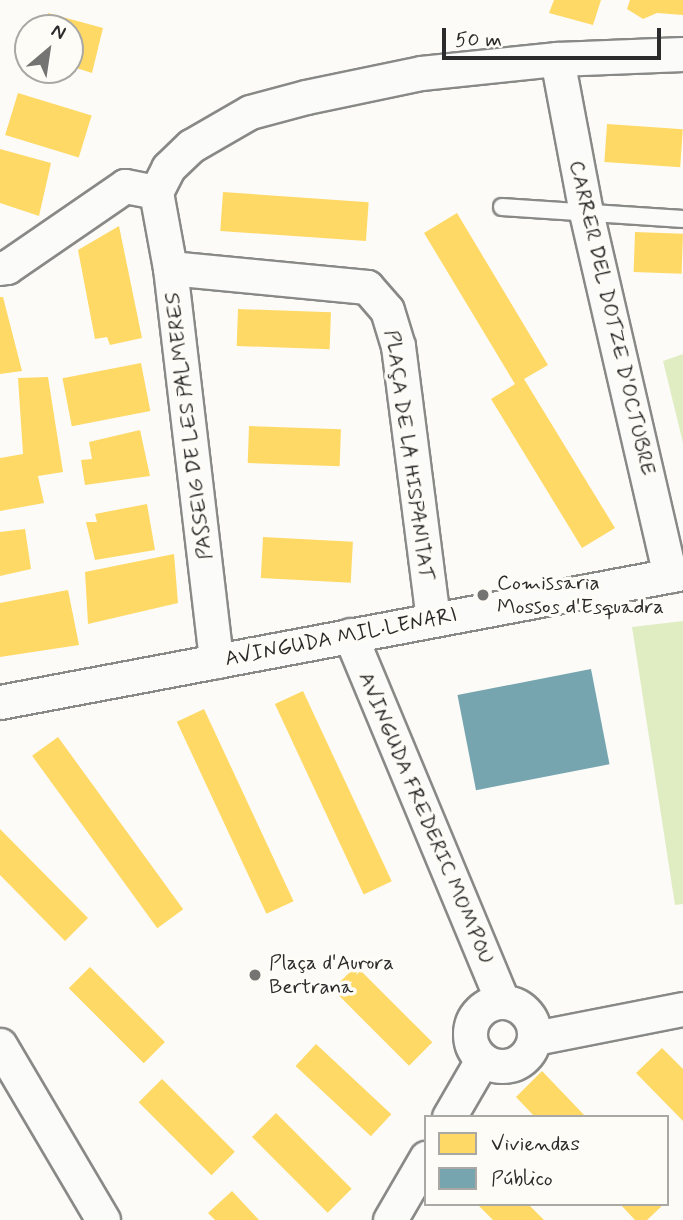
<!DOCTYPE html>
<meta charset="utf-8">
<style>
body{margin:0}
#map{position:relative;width:683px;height:1220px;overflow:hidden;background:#fcfbf8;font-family:Mynerve,sans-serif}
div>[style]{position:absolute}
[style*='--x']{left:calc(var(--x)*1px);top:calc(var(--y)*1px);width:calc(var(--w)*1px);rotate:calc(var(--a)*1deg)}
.green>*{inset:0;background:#e0edc3}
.homes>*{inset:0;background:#ffd966;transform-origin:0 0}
.public>*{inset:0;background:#76a5af;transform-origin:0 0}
.roads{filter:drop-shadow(2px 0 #898987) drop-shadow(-2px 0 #898987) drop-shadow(0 2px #898987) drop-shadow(0 -2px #898987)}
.service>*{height:16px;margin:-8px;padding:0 8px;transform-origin:8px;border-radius:8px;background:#fbfbf9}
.minor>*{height:33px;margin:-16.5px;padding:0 16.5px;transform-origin:16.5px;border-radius:16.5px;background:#fbfbf9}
.minor>.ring{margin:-16.5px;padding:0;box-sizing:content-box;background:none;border:33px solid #fbfbf9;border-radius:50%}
.dots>*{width:19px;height:19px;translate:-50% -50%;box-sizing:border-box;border:4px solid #fdfcf7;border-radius:50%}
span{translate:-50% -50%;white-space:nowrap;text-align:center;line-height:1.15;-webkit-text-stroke:7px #fdfcf7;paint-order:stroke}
.street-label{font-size:21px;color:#2b2b2b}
.poi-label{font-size:21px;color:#2b2b2b}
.left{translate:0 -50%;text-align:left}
.legend{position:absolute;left:424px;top:1115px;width:245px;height:91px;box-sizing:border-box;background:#fdfcf7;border:2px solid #a9a8a5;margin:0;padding:9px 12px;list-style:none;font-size:21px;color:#2b2b2b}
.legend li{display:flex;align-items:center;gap:14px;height:35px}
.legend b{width:35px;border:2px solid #a9a8a5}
.north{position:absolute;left:14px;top:14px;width:70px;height:70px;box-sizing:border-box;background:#fdfcf7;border:2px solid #a9a8a5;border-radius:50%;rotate:29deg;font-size:19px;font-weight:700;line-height:28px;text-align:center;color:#2b2b2b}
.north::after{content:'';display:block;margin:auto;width:24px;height:32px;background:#747473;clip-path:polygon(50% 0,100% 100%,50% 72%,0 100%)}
.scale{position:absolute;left:442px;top:28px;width:219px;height:32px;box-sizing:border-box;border:4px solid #2b2b2b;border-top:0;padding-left:9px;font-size:21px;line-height:24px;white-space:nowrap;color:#2b2b2b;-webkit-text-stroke:5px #fdfcf7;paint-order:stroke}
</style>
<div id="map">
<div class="green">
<i style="clip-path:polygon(683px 354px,683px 443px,663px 361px)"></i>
<i style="clip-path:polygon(683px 621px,683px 904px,675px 905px,632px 627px)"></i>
</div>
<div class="homes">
<i style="clip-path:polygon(554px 0,601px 0,593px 25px,549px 13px)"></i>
<i style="clip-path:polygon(630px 0,683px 0,683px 15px,657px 13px,643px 19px,627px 9px)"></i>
<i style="clip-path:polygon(48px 13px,103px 28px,92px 73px,70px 66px,70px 28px,43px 28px)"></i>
<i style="left:18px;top:93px;width:77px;height:44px;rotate:17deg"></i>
<i style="left:607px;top:124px;width:76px;height:38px;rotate:4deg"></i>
<i style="clip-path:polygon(0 149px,51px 163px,39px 216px,0 203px)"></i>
<i style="left:223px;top:192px;width:146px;height:39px;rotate:4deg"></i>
<i style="clip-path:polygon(457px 213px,548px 365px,524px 379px,615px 528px,582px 548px,491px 399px,515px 384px,424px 233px)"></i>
<i style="clip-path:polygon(119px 226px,142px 338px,110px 345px,107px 337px,95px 339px,78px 250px)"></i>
<i style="left:635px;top:232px;width:48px;height:40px;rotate:2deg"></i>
<i style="clip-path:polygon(0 297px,3px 297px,22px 371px,0 374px)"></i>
<i style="left:238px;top:309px;width:93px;height:37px;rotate:2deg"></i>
<i style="left:141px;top:363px;width:49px;height:80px;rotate:79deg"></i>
<i style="clip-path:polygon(48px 377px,63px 472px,38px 476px,44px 503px,0 511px,0 458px,23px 454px,18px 378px)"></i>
<i style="left:249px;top:426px;width:92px;height:37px;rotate:2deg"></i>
<i style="clip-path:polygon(140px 430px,150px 476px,85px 485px,81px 460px,92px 459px,89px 442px)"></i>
<i style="clip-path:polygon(147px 504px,155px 550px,95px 560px,86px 522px,97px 522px,95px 514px)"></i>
<i style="clip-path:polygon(25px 529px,31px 569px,0 576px,0 532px)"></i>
<i style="left:263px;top:537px;width:90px;height:41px;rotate:3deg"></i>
<i style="clip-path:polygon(174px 554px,178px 603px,88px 624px,85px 572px)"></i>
<i style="clip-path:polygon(68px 590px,79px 645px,0 657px,0 603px)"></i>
<i style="left:303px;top:691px;width:210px;height:31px;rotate:65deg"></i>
<i style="left:204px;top:709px;width:212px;height:30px;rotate:65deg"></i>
<i style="left:58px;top:737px;width:213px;height:32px;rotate:54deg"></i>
<i style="clip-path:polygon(0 829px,88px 918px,65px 941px,0 875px)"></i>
<i style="left:356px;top:966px;width:108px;height:33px;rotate:45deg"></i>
<i style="left:90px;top:967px;width:106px;height:30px;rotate:45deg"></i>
<i style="left:316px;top:1044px;width:103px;height:30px;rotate:43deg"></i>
<i style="clip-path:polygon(662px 1048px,683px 1069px,683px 1121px,636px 1073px)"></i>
<i style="clip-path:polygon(542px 1071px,586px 1117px,535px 1117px,516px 1097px)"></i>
<i style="left:162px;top:1079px;width:103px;height:33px;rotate:45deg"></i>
<i style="left:276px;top:1113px;width:107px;height:34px;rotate:45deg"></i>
<i style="clip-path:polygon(232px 1191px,259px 1220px,215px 1220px,208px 1213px)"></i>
<i style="clip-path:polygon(477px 1204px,528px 1204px,544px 1220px,493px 1220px)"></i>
<i style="clip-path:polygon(620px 1204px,664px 1204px,647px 1220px,635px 1220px)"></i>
</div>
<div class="public">
<i style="left:591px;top:669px;width:97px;height:136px;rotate:79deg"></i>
</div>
<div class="roads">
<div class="service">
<i style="--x:502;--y:207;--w:181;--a:3.8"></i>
</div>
<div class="minor">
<i style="--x:557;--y:59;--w:156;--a:79.3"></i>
<i style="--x:586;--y:212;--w:373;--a:77"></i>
<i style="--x:156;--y:192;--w:27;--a:-63"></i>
<i style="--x:168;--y:168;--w:32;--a:-44"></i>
<i style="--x:191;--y:146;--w:68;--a:-30"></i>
<i style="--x:250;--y:112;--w:58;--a:-15"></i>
<i style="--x:306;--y:97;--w:117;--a:-11.8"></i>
<i style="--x:421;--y:73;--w:137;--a:-5.9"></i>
<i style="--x:557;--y:59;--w:126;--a:-2.3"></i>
<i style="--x:156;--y:192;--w:77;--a:79.6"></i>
<i style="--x:170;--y:268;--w:396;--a:83.3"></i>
<i style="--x:0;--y:268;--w:7;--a:-8"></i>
<i style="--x:7;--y:267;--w:143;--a:-34.5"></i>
<i style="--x:125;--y:186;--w:32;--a:11"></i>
<i style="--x:170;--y:268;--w:198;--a:5.5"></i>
<i style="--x:367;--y:287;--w:30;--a:49"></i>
<i style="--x:387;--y:310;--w:38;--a:73"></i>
<i style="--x:398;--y:346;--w:275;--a:82.7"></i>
<i style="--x:350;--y:635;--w:396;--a:67.4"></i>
<i style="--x:0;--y:702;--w:695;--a:-10.7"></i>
<i class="ring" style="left:470px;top:1002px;width:31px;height:31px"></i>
<i style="--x:535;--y:1038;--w:151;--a:-11.1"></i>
<i style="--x:0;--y:1045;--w:203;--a:59.5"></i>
<i style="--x:449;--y:1117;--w:66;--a:-59.9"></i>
<i style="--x:390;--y:1220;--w:72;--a:-59.9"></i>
</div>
</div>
<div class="dots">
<i style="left:483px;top:595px;background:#747473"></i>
<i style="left:255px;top:975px;background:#747473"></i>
</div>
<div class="street-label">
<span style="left:612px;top:318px;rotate:77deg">CARRER DEL DOTZE D'OCTUBRE</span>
<span style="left:189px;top:426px;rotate:-97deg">PASSEIG DE LES PALMERES</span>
<span style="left:409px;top:455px;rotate:82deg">PLAÇA DE LA HISPANITAT</span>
<span style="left:341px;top:637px;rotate:-11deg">AVINGUDA MIL·LENARI</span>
<span style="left:426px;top:818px;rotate:67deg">AVINGUDA FREDERIC MOMPOU</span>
</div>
<div class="poi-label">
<span class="left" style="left:497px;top:595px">Comissaria<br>Mossos d'Esquadra</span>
<span class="left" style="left:269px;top:975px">Plaça d'Aurora<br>Bertrana</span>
</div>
<ul class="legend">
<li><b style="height:19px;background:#ffd966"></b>Viviendas</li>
<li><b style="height:19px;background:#76a5af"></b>Público</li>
</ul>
<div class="north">N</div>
<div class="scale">50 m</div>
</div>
